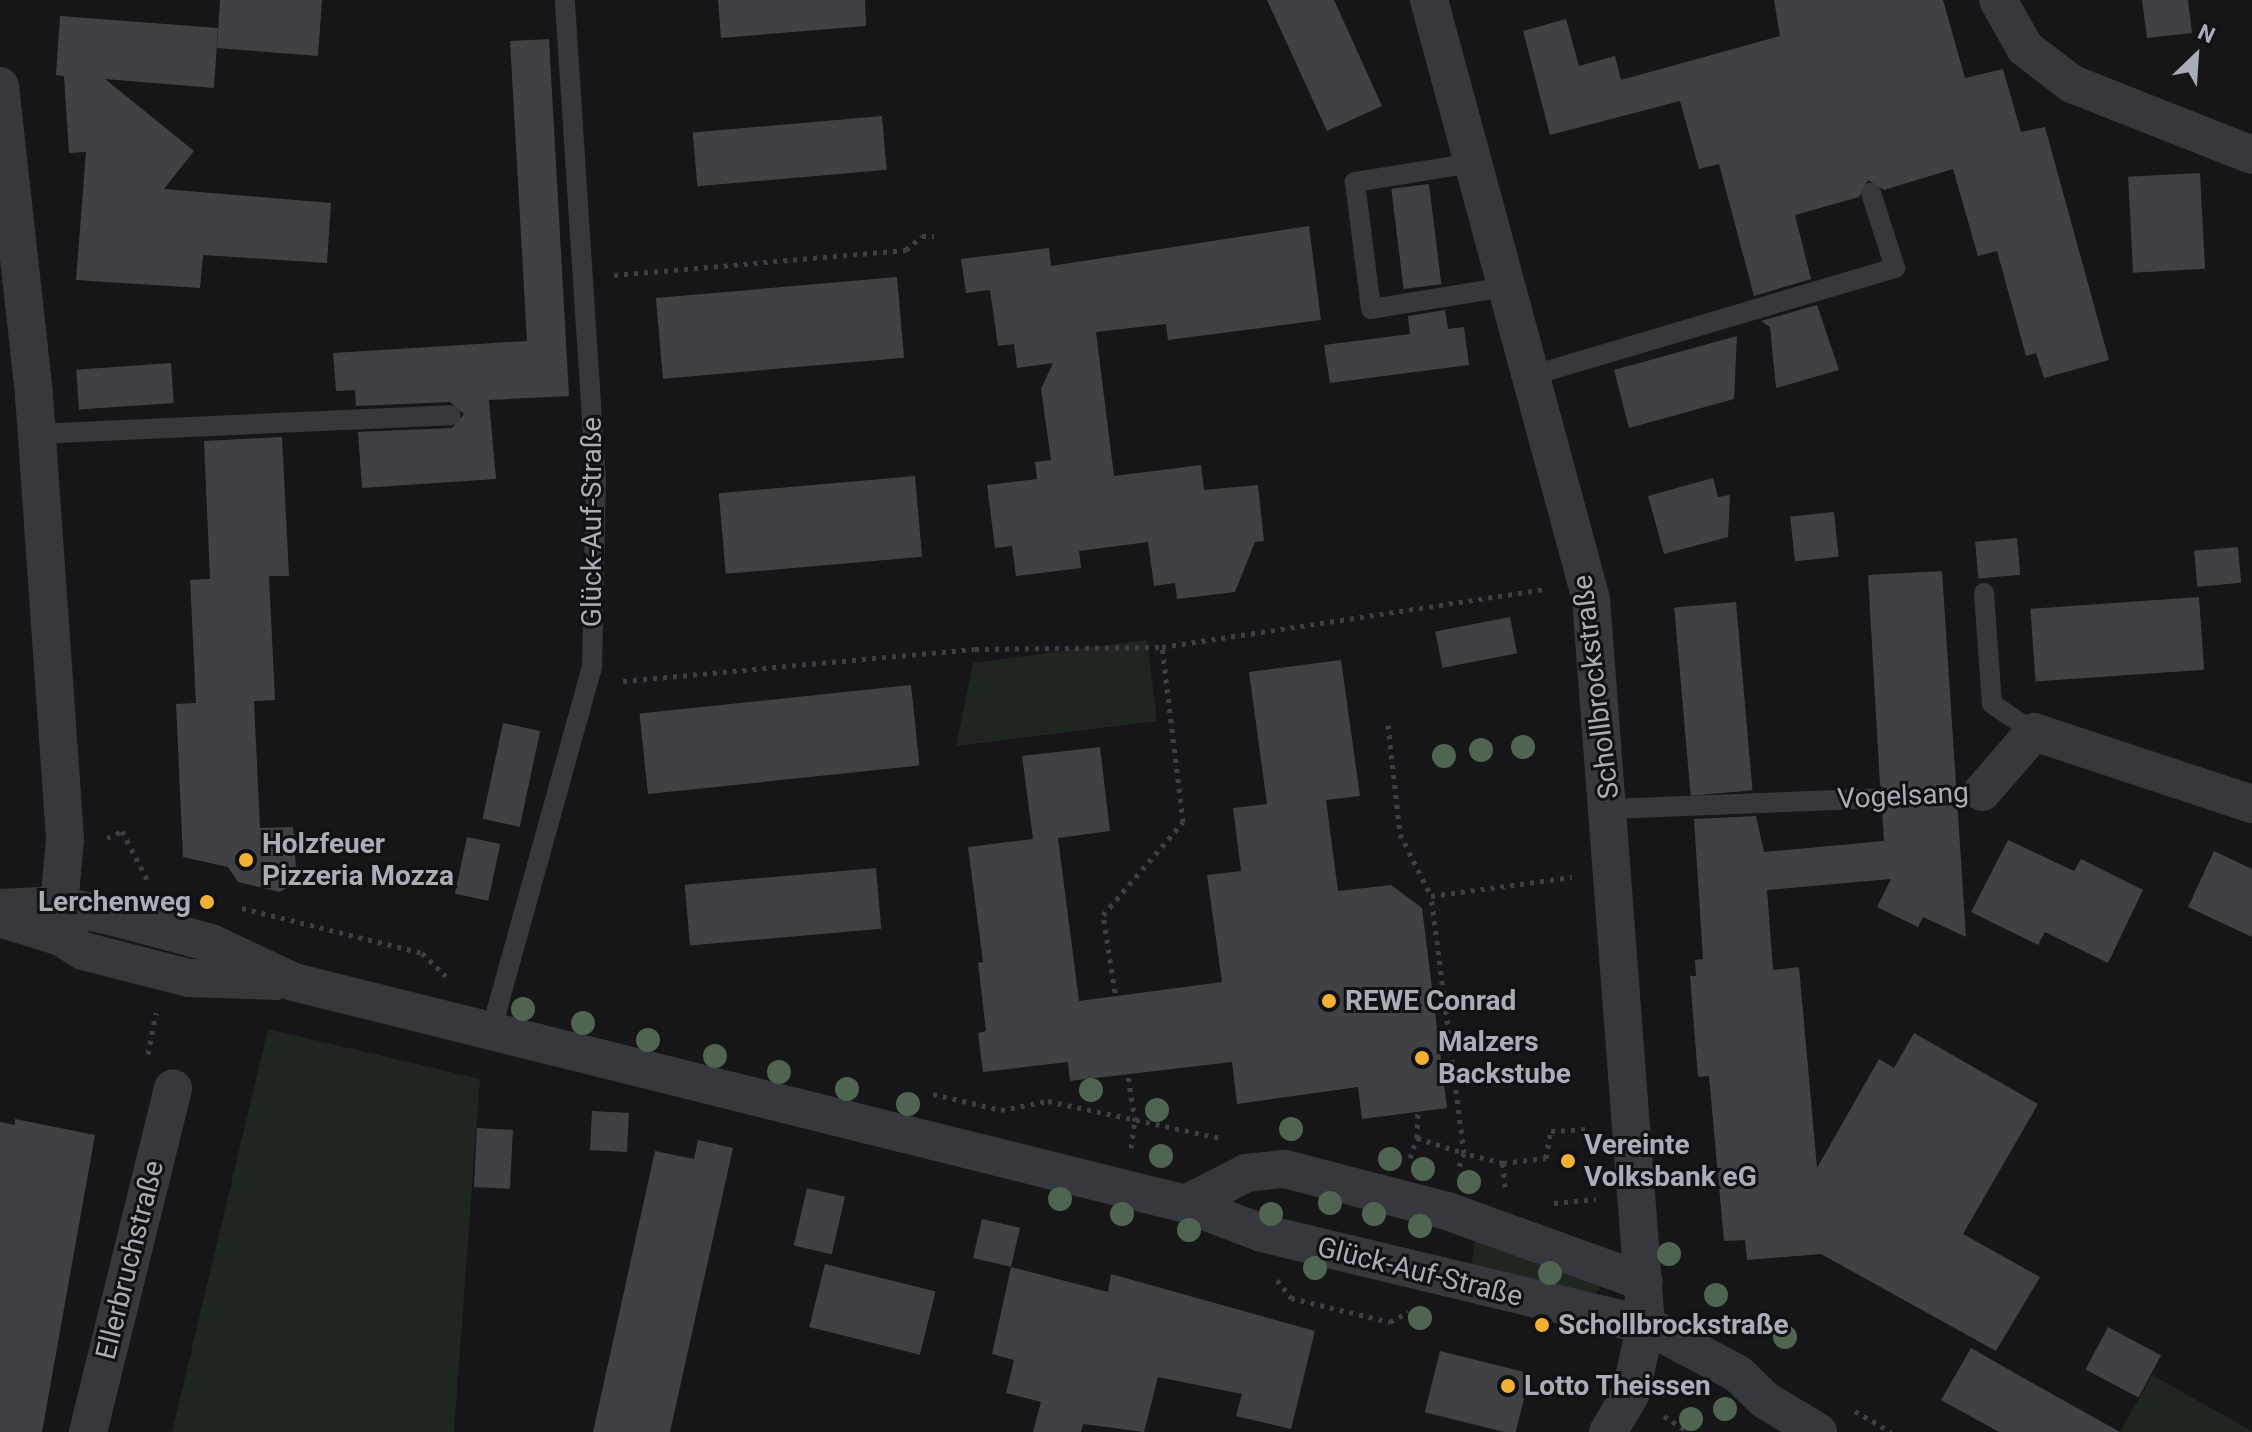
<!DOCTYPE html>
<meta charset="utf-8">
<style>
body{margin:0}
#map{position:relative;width:2252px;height:1432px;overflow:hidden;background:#161618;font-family:Roboto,sans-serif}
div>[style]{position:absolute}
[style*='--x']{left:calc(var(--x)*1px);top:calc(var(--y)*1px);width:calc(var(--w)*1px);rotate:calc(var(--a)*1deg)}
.green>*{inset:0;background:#1e261f}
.building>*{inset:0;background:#404145;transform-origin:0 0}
.path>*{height:5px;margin-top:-2.5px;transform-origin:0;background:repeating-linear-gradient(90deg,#3d3f44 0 4px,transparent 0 10px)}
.lane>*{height:20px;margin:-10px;padding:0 10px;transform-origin:10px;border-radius:10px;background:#37383d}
.street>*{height:38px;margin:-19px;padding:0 19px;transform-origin:19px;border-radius:19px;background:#37383d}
.trees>*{width:24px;height:24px;margin:-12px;border-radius:50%;background:#506452}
.dots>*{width:22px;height:22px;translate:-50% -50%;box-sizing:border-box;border:4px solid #111113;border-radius:50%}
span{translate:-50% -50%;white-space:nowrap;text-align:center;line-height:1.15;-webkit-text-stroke:6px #111113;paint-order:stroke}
.street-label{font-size:28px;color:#a8adb8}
.poi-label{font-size:28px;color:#a8adb8;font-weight:700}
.left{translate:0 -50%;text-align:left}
.right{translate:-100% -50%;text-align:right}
.north{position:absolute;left:2156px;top:16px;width:80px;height:80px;-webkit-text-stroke:6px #111113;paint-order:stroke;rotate:25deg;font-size:22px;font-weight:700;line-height:32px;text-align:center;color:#a8adb8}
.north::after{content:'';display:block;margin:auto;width:28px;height:36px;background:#a8adb8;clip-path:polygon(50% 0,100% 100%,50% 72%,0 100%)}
</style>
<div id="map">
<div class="green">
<i style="clip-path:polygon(1147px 640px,1157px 721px,956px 746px,973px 663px)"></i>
<i style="clip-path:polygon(268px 1029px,480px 1079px,454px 1432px,172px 1432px)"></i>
<i style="clip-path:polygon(1488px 1232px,1601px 1274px,1599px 1290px,1587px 1297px,1481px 1278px,1472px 1261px,1474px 1244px)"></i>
<i style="clip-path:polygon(2152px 1375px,2252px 1431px,2252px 1432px,2120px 1432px)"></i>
</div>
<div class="building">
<i style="clip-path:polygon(220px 0,322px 0,318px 56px,217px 48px)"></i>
<i style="clip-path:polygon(718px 0,865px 0,866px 26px,721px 38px)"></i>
<i style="clip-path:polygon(1267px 0,1334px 0,1382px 106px,1327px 131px)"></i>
<i style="clip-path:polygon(1774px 0,1943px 0,1965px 78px,2003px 69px,2021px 132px,2045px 127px,2109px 360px,2044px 378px,2036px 353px,2026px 356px,1997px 251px,1978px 256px,1953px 169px,1884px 190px,1868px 180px,1859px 197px,1795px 215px,1811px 279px,1754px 296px,1719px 164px,1699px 169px,1680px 101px,1550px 135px,1523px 31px,1566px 19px,1579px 66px,1615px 56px,1621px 80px,1780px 36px)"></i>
<i style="clip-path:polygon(2142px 0,2188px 0,2192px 33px,2147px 38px)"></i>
<i style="clip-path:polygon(60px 16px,218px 28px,214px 88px,105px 79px,194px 151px,164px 189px,331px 203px,327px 263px,203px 255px,200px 288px,76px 280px,86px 152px,69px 153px,64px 76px,56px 75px)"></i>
<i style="clip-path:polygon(549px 39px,569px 396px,489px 400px,496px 479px,362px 488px,358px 432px,452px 428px,464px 414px,450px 402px,356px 406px,355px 390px,336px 391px,333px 353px,527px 341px,510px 41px)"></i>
<i style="left:882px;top:116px;width:54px;height:190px;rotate:85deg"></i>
<i style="left:2200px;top:173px;width:96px;height:72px;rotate:87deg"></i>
<i style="left:1429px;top:184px;width:101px;height:38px;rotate:83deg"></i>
<i style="clip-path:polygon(1309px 226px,1321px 320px,1168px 340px,1166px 324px,1096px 332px,1114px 476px,1201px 465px,1204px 490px,1258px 485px,1264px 541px,1255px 542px,1235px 592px,1177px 599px,1175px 583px,1154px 586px,1148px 542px,1079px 551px,1081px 568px,1016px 576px,1012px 546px,995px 548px,987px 485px,1037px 479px,1035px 462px,1051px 460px,1041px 389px,1053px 363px,1017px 368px,1014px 344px,998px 346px,990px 290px,966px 293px,961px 259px,1049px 248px,1051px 266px)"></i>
<i style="left:897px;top:277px;width:81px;height:242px;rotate:85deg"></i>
<i style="clip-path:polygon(1817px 305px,1839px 370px,1776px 388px,1770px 327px,1761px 321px)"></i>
<i style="clip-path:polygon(1445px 310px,1448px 329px,1464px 327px,1469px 365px,1330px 383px,1324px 345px,1410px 334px,1408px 316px)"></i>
<i style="clip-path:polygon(1737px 336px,1734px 399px,1629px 428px,1614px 370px)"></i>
<i style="left:171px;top:363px;width:40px;height:95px;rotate:86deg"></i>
<i style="clip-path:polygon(282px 437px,289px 576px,269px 576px,275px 700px,254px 701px,260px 828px,293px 827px,297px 882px,280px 892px,238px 882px,228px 867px,183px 857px,176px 704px,196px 703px,190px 580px,210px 579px,204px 441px)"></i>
<i style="left:915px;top:476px;width:81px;height:197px;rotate:85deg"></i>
<i style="clip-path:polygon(1713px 478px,1718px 497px,1730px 495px,1728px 537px,1664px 554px,1648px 496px)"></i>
<i style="left:1834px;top:512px;width:45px;height:44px;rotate:84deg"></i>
<i style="left:2017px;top:538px;width:37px;height:42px;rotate:85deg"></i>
<i style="left:2238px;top:547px;width:36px;height:44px;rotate:85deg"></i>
<i style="clip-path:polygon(1942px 571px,1966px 937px,1923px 917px,1918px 927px,1877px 907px,1891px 879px,1767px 890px,1773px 970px,1799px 967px,1817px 1168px,1879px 1059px,1894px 1068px,1914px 1033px,2038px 1104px,1963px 1234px,2040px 1277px,1996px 1351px,1821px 1254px,1747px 1260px,1745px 1240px,1724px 1241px,1709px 1076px,1698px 1077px,1690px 976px,1696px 976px,1695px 960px,1703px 959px,1694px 819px,1756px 816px,1764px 852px,1884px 841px,1882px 811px,1893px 797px,1880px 785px,1868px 575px)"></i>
<i style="left:2199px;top:597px;width:73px;height:169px;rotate:86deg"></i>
<i style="left:1736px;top:602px;width:189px;height:62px;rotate:85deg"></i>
<i style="left:1510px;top:617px;width:37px;height:76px;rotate:79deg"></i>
<i style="clip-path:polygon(1341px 660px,1360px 796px,1326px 800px,1338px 891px,1391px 885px,1422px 908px,1447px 1108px,1362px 1119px,1358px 1087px,1237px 1104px,1232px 1062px,1070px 1081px,1068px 1062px,983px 1072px,978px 1033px,986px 1031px,978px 963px,983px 962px,968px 847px,1033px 839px,1022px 756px,1100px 747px,1110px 831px,1058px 838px,1079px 1001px,1222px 982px,1207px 875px,1241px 871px,1233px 808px,1267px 804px,1249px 672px)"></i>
<i style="left:911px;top:685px;width:81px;height:273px;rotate:84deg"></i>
<i style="left:503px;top:723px;width:38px;height:98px;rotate:12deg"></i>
<i style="left:467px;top:837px;width:34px;height:58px;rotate:12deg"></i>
<i style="clip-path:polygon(2008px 840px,2074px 871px,2081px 859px,2143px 890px,2108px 963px,2045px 932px,2038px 945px,1971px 912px)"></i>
<i style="clip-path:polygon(2214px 851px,2252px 869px,2252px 937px,2188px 907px)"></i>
<i style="left:876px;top:868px;width:61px;height:192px;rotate:85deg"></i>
<i style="left:592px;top:1111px;width:37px;height:39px;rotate:3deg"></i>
<i style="clip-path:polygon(15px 1119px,95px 1135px,42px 1432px,0 1432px,0 1122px,15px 1125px)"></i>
<i style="left:477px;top:1128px;width:36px;height:59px;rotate:3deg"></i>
<i style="clip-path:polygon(698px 1140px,733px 1148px,670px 1432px,593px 1432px,655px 1151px,694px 1159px)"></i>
<i style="left:807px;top:1188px;width:39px;height:59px;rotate:13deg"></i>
<i style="left:982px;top:1219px;width:39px;height:40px;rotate:13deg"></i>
<i style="left:825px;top:1264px;width:114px;height:65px;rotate:14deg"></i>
<i style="clip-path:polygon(1011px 1267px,1108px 1292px,1111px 1274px,1315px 1331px,1291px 1429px,1236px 1416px,1242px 1394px,1158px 1377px,1144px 1432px,1083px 1424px,1081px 1432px,1033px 1432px,1041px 1402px,1006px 1393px,1014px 1360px,992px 1354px)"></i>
<i style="left:2108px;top:1327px;width:60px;height:48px;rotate:28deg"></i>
<i style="clip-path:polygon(1971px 1348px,2027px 1380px,2120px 1432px,1999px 1432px,1941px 1400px)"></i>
<i style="left:1440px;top:1351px;width:93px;height:63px;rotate:14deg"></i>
</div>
<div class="path">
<i style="--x:614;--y:275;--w:293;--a:-4.9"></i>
<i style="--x:906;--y:250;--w:21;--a:-41"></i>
<i style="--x:922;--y:236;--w:12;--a:0"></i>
<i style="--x:623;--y:681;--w:353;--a:-5.2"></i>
<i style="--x:975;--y:649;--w:187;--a:-0.6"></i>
<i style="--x:1162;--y:647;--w:389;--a:-8.6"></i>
<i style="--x:1388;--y:725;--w:110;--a:83.7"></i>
<i style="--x:1400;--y:834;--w:69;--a:63.4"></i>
<i style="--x:1911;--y:796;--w:30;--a:-4"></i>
<i style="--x:107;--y:838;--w:17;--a:-25"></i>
<i style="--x:122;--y:831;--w:59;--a:62.6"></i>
<i style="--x:242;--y:908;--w:186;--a:14"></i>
<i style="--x:422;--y:953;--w:33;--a:44"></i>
<i style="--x:148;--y:1054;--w:42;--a:-79"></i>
<i style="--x:933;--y:1094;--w:70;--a:13.2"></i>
<i style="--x:1001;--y:1110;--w:48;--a:-10.8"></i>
<i style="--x:1048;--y:1101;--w:177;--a:12.1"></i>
<i style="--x:1417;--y:1138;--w:25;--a:-88"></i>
<i style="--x:1131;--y:1148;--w:27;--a:-82"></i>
<i style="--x:1135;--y:1121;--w:208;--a:-98.8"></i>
<i style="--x:1103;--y:915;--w:123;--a:-49.3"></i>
<i style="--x:1183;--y:822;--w:176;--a:-96.8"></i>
<i style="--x:1410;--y:1158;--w:21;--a:-71"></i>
<i style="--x:1417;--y:1138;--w:49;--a:17.7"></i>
<i style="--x:1464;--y:1153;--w:20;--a:110"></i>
<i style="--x:1503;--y:1163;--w:43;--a:-6.6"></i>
<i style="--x:1546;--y:1158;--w:27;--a:-80"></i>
<i style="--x:1551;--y:1131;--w:37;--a:-3"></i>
<i style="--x:1505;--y:1187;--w:24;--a:-95"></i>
<i style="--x:1503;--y:1163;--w:40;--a:-165.6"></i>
<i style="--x:1464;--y:1153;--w:259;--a:-97.3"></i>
<i style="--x:1431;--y:896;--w:142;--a:-7.7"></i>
<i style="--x:1554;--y:1203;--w:42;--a:-5.4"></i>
<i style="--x:1277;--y:1280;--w:23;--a:52"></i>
<i style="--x:1291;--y:1298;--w:102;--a:13.6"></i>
<i style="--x:1390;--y:1322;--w:21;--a:-29"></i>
<i style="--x:1855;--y:1411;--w:42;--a:30.3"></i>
<i style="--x:1664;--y:1416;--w:30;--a:33"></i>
</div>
<div class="lane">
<i style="--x:1472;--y:163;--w:119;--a:170.8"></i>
<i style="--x:1355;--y:182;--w:128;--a:82.8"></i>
<i style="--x:1371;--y:309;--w:137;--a:-9.3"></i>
<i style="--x:1530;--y:376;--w:381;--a:-16.5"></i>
<i style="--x:1895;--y:268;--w:79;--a:-107.7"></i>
<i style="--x:36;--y:434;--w:415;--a:-2.6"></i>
<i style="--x:1984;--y:593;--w:111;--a:85.9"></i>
<i style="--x:1992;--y:704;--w:50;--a:33.7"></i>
<i style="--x:1610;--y:809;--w:270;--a:-2.3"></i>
<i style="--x:491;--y:1031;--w:377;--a:-74.5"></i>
<i style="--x:592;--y:668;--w:186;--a:-88.8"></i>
<i style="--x:596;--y:482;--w:483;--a:-93.7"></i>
</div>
<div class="street">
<i style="--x:1429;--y:0;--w:621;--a:74.87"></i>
<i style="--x:1591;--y:599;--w:728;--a:85.67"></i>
<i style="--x:1646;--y:1325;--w:72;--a:102.9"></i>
<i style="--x:1630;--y:1395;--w:43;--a:120.7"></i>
<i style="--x:1998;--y:0;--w:55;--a:60.6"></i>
<i style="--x:2025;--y:48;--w:59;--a:37.5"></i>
<i style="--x:2072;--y:84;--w:193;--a:21.5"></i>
<i style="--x:0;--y:86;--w:311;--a:83.7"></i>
<i style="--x:34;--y:395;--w:446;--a:86"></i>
<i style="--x:65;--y:840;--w:65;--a:95.3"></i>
<i style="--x:1982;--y:792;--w:79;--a:-49.1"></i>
<i style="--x:2034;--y:732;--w:230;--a:18.3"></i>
<i style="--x:0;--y:908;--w:59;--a:-2.9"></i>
<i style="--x:59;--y:905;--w:56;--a:12.3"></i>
<i style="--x:114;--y:917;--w:100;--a:15"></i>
<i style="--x:211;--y:943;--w:92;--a:25.2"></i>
<i style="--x:294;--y:982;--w:919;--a:13.98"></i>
<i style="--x:1186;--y:1204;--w:81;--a:20.9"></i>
<i style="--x:1262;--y:1233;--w:395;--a:13.5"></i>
<i style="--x:1646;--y:1325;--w:104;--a:28"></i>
<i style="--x:1738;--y:1374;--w:37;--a:44"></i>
<i style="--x:1765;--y:1400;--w:62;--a:31.1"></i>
<i style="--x:0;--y:918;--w:64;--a:17.3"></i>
<i style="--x:61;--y:937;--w:26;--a:32"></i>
<i style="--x:83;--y:951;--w:109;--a:14.3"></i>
<i style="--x:189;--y:978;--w:87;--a:2"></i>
<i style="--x:1186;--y:1204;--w:68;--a:-27.3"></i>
<i style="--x:1246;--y:1173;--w:39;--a:-6"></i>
<i style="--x:1285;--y:1169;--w:167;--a:14.5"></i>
<i style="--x:1447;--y:1211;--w:209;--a:19.8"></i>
<i style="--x:88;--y:1432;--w:354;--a:-76.1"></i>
</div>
<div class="trees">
<i style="left:1523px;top:747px"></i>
<i style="left:1481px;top:750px"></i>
<i style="left:1444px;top:756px"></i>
<i style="left:523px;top:1009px"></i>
<i style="left:583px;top:1023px"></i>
<i style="left:648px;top:1040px"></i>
<i style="left:715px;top:1056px"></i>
<i style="left:779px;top:1072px"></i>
<i style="left:847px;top:1089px"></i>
<i style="left:1091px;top:1090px"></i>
<i style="left:908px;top:1104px"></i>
<i style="left:1157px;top:1110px"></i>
<i style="left:1291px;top:1129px"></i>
<i style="left:1161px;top:1156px"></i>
<i style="left:1390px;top:1159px"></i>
<i style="left:1423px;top:1169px"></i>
<i style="left:1469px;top:1182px"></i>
<i style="left:1060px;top:1199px"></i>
<i style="left:1330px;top:1203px"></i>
<i style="left:1122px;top:1214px"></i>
<i style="left:1271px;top:1214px"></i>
<i style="left:1374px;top:1214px"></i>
<i style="left:1420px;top:1226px"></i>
<i style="left:1189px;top:1230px"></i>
<i style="left:1669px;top:1254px"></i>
<i style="left:1315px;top:1268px"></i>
<i style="left:1550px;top:1273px"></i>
<i style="left:1716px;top:1295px"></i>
<i style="left:1420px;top:1318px"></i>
<i style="left:1785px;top:1337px"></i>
<i style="left:1725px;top:1409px"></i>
<i style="left:1691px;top:1419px"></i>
</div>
<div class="dots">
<i style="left:246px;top:860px;background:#f2b134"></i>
<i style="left:207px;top:902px;background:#f2b134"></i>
<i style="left:1329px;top:1001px;background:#f2b134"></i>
<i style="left:1422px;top:1058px;background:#f2b134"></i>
<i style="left:1568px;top:1161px;background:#f2b134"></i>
<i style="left:1542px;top:1325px;background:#f2b134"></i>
<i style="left:1508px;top:1386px;background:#f2b134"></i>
</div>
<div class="street-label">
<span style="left:592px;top:522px;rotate:-90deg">Glück-Auf-Straße</span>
<span style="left:1596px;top:687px;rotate:-97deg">Schollbrockstraße</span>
<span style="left:1903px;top:796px;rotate:-3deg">Vogelsang</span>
<span style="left:130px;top:1260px;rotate:-76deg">Ellerbruchstraße</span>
<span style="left:1420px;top:1272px;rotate:14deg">Glück-Auf-Straße</span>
</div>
<div class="poi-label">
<span class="left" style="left:262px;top:860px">Holzfeuer<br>Pizzeria Mozza</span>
<span class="right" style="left:191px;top:902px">Lerchenweg</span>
<span class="left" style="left:1345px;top:1001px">REWE Conrad</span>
<span class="left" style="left:1438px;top:1058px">Malzers<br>Backstube</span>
<span class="left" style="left:1584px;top:1161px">Vereinte<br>Volksbank eG</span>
<span class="left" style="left:1558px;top:1325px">Schollbrockstraße</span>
<span class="left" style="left:1524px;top:1386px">Lotto Theissen</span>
</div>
<div class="north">N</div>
</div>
